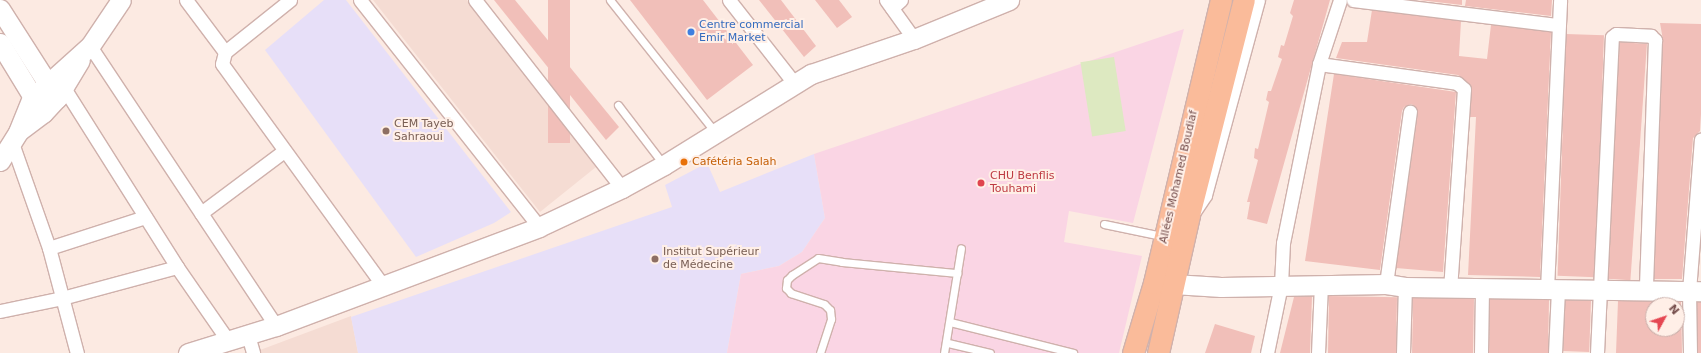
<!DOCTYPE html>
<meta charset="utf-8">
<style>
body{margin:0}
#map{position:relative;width:1701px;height:353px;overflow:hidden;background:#fceae2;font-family:"DejaVu Sans",sans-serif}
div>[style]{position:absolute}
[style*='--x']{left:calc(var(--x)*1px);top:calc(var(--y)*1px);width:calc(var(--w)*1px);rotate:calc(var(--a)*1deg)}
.residential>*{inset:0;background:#f5dcd3}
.education>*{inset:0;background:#e7dff8}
.medical>*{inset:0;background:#fad5e4}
.green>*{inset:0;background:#dde9c1;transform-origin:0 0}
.building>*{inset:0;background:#f1bfb9;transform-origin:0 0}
.roads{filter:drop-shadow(1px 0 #cfb1ac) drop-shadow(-1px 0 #cfb1ac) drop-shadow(0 1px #cfb1ac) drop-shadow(0 -1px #cfb1ac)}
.lane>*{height:7px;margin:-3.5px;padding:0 3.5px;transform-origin:3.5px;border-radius:3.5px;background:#fff}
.street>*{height:13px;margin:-6.5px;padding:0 6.5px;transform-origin:6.5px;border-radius:6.5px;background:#fff}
.secondary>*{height:19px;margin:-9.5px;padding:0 9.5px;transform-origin:9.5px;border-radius:9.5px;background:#fff}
.primary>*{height:21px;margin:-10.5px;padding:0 10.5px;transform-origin:10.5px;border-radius:10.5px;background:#fabb9a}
.dots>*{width:11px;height:11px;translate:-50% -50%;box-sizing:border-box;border:2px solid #ffefe7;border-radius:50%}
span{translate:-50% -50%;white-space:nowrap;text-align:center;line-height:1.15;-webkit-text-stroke:4px #ffefe7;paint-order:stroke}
.shop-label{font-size:11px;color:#366cbe}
.left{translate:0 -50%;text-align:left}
.education-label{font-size:11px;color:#785e54}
.food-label{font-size:11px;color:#c56008}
.health-label{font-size:11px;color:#be3a42}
.street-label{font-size:11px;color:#734b49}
.north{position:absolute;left:1645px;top:297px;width:40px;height:40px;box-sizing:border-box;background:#ffefe7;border:1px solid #c7ada8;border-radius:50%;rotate:50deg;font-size:11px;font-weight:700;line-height:16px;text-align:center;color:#734b49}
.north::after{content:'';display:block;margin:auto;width:14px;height:18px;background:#e54752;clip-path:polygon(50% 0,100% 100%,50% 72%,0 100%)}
</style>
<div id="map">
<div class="residential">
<i style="clip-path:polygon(373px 0,467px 0,596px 167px,540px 212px)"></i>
<i style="clip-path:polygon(351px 316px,358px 353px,252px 353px)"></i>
</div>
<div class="education">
<i style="clip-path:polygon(324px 0,346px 0,511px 212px,494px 223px,416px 257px,265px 50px)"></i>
<i style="clip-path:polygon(814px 154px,825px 218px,802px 252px,779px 266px,741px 274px,727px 353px,358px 353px,351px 317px,672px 207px,665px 185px,707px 163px,720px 192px)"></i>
</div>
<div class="medical">
<i style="clip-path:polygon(1184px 29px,1133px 223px,1069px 211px,1064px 242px,1142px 256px,1119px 353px,727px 353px,741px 274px,779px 266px,802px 252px,825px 218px,814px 154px)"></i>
</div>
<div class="green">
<i style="left:1114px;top:57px;width:75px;height:34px;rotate:81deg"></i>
</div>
<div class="building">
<i style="clip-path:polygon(494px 0,515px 0,619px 127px,606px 140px)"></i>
<i style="left:548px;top:0;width:22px;height:143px"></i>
<i style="clip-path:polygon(630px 0,703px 0,753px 65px,707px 100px)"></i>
<i style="clip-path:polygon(759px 0,781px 0,816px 46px,804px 57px)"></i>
<i style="clip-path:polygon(815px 0,839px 0,852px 17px,837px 28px)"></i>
<i style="clip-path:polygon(1294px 0,1330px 0,1267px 224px,1247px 219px,1250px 202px,1247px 202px,1258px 160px,1254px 158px,1255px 148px,1258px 149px,1269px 102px,1266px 100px,1268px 91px,1271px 91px,1282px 59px,1278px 57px,1281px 45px,1284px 46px,1293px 16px,1290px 13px)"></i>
<i style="clip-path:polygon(1419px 0,1462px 0,1462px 5px)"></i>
<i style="clip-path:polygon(1466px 0,1552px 0,1551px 16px,1465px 6px)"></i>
<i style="clip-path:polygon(1372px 10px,1461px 21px,1459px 56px,1487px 59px,1491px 25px,1551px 32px,1540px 277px,1468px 275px,1476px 117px,1470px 117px,1471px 86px,1458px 75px,1336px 58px,1342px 42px,1367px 42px)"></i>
<i style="clip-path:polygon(1660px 23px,1701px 24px,1701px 114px,1700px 131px,1693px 138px,1682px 279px,1654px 279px,1663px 40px)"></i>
<i style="left:1566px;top:34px;width:38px;height:242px;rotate:2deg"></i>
<i style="left:1620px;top:42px;width:27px;height:237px;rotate:4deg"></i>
<i style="clip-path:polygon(1334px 74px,1456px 92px,1443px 272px,1396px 268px,1418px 113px,1415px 106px,1411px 104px,1404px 107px,1402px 111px,1380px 270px,1305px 261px)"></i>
<i style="clip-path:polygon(1312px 296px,1310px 353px,1280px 353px,1294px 297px)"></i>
<i style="left:1329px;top:296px;width:68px;height:57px;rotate:1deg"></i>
<i style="left:1413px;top:298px;width:61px;height:55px;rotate:1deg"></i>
<i style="left:1490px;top:299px;width:59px;height:54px;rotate:1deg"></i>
<i style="left:1565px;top:300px;width:26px;height:51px;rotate:2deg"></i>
<i style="clip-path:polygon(1618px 301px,1653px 301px,1653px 329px,1677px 329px,1677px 302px,1681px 302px,1682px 353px,1616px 353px)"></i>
<i style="clip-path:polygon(1697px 302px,1701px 302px,1701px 353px,1698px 353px)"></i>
<i style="clip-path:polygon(1215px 324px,1255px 336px,1251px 353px,1205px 353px)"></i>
</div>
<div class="roads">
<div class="lane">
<i style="--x:610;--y:0;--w:169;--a:51.5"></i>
<i style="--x:618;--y:105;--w:76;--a:52.5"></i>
<i style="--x:1104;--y:224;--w:59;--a:11.7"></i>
<i style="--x:950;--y:322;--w:127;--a:14.1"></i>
<i style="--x:948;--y:343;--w:43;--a:13.4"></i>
<i style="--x:820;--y:353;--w:36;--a:-72"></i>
<i style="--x:831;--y:319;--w:9;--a:-96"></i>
<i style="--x:830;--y:310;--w:8;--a:-135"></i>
<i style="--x:824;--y:304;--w:35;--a:-162"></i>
<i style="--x:791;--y:293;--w:7;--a:-135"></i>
<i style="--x:786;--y:288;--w:8;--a:-83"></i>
<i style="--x:787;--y:280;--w:7;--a:-45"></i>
<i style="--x:792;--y:275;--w:31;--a:-33"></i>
<i style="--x:818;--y:258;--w:24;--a:9"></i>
<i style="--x:842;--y:262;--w:116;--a:5.5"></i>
<i style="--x:944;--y:353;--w:106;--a:-80.8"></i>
</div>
<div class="street">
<i style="--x:186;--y:0;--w:65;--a:53.1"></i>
<i style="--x:290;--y:0;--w:83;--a:141.3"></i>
<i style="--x:225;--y:52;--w:12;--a:104"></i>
<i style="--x:222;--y:64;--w:276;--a:54"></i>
<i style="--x:360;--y:0;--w:289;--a:51.7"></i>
<i style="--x:475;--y:0;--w:239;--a:52"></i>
<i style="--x:729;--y:0;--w:105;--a:51.9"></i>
<i style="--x:886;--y:0;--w:48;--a:54.3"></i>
<i style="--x:1353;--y:0;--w:207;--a:7"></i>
<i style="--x:892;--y:8;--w:12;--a:-42"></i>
<i style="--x:90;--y:46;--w:336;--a:56.4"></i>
<i style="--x:1319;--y:64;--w:139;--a:7.8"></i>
<i style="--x:1457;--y:83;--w:9;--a:41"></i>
<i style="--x:1464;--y:89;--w:198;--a:94"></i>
<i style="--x:64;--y:88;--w:212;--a:57.7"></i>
<i style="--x:177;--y:267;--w:91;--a:55.3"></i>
<i style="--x:12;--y:143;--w:111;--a:70.6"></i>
<i style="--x:49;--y:248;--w:109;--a:75.1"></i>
<i style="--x:1195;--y:210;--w:18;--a:-56"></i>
<i style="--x:1205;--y:195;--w:202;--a:-74.8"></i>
<i style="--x:201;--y:213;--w:104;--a:-36.8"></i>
<i style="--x:49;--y:248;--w:101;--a:-17.9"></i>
<i style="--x:1386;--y:284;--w:174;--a:-82.1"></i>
<i style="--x:1547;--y:289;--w:289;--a:-87.4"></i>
<i style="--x:0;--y:311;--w:63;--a:-11.8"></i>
<i style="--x:62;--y:298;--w:119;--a:-15.1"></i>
<i style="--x:248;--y:335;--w:19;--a:74"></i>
<i style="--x:1267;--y:353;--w:69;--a:-78.4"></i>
<i style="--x:1281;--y:285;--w:42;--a:-87.3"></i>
<i style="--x:1283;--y:243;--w:183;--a:-78.6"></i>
<i style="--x:1319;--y:64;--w:67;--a:-71.8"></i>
<i style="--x:1318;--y:353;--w:68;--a:-87.5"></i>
<i style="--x:1403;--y:353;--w:66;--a:-88.3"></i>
<i style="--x:1481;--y:353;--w:65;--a:-89.1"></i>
<i style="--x:1555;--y:353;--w:64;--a:-87.3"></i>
<i style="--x:1597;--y:353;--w:316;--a:-87.3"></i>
<i style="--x:1612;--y:37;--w:5;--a:-37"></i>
<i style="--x:1616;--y:34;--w:35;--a:3"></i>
<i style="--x:1651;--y:36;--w:6;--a:45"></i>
<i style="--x:1655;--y:40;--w:250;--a:92.1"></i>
<i style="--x:1690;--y:353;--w:62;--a:-90.9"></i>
<i style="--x:1689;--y:291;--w:152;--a:-85.5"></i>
</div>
<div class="secondary">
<i style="--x:0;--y:9;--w:106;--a:57.4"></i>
<i style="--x:0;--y:43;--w:75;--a:58.6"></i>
<i style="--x:19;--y:131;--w:30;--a:-37"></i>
<i style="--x:43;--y:113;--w:21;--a:-47"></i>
<i style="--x:57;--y:98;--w:44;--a:-58.8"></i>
<i style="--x:0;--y:161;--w:34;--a:-58"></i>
<i style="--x:18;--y:132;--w:37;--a:-68"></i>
<i style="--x:32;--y:98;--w:78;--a:-41.9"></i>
<i style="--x:90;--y:46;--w:55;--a:-56"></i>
<i style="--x:1173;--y:284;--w:48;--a:3.6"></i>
<i style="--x:1221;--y:287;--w:165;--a:-1"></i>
<i style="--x:1386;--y:284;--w:19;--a:9"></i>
<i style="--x:1405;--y:287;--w:296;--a:0.8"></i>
<i style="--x:188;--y:353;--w:92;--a:-17.1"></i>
<i style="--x:276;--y:326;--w:281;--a:-20.6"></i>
<i style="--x:539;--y:227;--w:92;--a:-25.2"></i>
<i style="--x:622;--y:188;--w:48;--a:-28.7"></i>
<i style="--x:664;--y:165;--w:173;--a:-31.8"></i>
<i style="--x:811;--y:74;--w:109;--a:-18.8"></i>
<i style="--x:914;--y:39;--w:103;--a:-22.3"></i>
</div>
<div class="primary">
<i style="--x:1133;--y:353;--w:73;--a:-73.3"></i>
<i style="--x:1154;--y:283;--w:291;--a:-76.7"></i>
<i style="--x:1158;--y:353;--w:141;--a:-77.3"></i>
<i style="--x:1189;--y:215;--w:222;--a:-75.7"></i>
</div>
</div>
<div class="dots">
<i style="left:691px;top:32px;background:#3f7fe0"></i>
<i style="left:386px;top:131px;background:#8d6e63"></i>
<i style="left:684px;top:162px;background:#e8710a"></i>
<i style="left:981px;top:183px;background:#e0444e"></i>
<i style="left:655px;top:259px;background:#8d6e63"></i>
</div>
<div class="shop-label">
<span class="left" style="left:699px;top:32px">Centre commercial<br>Emir Market</span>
</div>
<div class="education-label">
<span class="left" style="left:394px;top:131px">CEM Tayeb<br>Sahraoui</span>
<span class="left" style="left:663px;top:259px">Institut Supérieur<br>de Médecine</span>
</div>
<div class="food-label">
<span class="left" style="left:692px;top:162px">Cafétéria Salah</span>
</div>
<div class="health-label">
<span class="left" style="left:990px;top:183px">CHU Benflis<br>Touhami</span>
</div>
<div class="street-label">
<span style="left:1179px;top:177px;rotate:-77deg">Allées Mohamed Boudiaf</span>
</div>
<div class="north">N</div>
</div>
